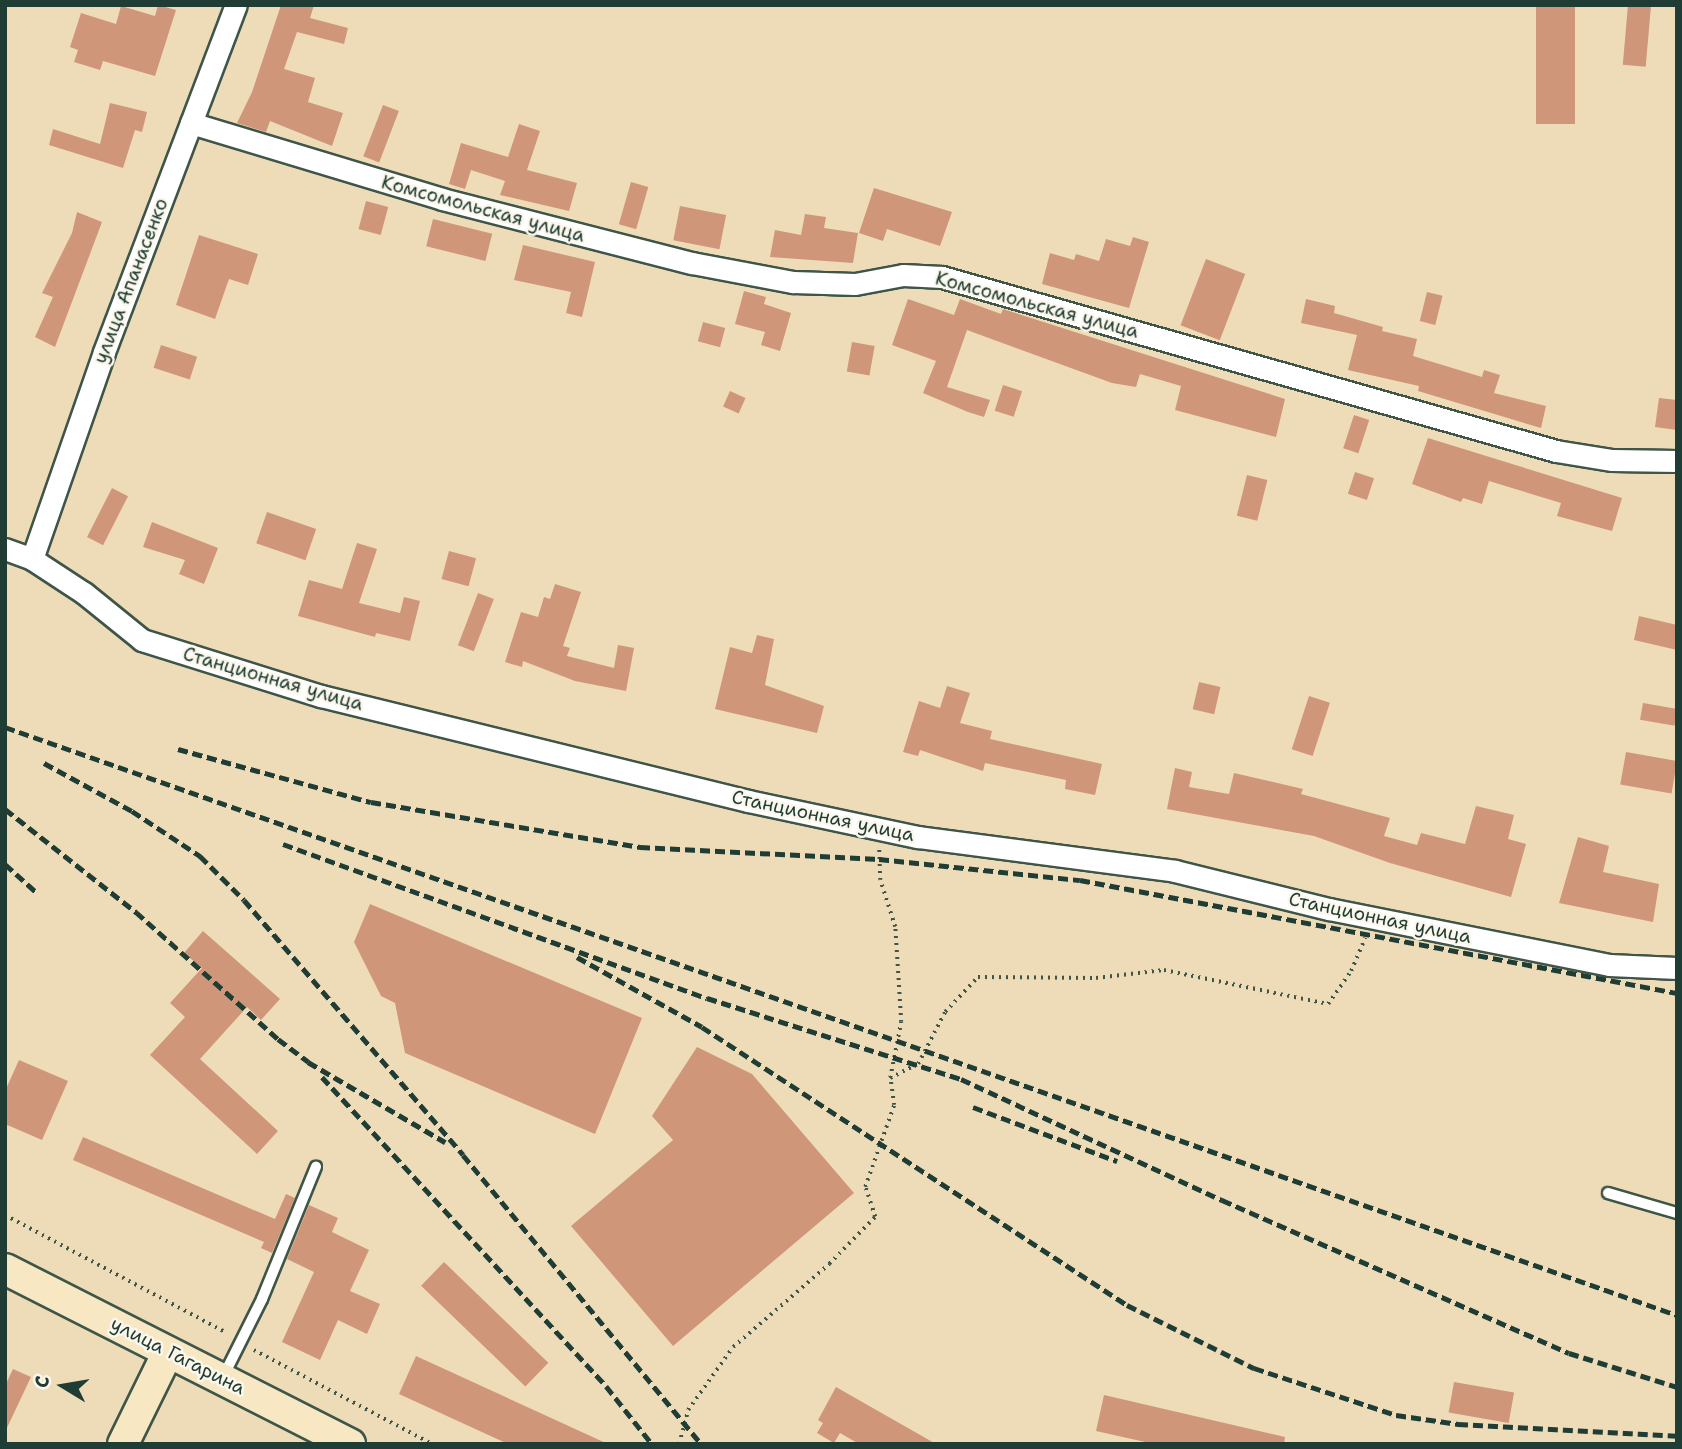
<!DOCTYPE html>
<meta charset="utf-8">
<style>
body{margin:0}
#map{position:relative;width:1682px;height:1449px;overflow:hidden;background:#eedcb9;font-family:"Shantell Sans",sans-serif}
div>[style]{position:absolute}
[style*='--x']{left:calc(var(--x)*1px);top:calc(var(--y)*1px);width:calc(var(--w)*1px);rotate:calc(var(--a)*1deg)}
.building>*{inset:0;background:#d0967a;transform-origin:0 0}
.path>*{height:3.5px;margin-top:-1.75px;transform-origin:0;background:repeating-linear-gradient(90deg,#3e5548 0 2px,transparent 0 7px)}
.roads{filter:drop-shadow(2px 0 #3e5548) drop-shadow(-2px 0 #3e5548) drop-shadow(0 2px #3e5548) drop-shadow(0 -2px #3e5548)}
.lane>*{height:10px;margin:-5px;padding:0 5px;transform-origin:5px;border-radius:5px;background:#fff}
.street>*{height:21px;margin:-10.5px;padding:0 10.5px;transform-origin:10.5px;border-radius:10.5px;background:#fff}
.secondary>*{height:30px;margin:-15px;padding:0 15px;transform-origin:15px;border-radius:15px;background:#f7e8c3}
.rail>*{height:5px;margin-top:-2.5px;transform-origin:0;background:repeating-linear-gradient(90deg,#1f3d34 0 10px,transparent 0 15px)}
span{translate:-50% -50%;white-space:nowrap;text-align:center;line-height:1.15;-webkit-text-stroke:5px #fbf7ec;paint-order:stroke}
.street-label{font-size:19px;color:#1f3d34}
.frame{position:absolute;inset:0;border:7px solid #1f3d34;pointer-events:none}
.north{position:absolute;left:28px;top:1351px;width:70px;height:70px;-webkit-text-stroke:5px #fbf7ec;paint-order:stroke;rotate:281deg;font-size:19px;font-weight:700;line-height:28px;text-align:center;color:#1f3d34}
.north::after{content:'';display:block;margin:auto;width:24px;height:32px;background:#1f3d34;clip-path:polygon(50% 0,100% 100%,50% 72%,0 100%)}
</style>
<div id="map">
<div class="building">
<i style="clip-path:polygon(158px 5px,176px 10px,155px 76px,103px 61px,100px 70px,74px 62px,78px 50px,70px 47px,81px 13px,116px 24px,121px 6px,155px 16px)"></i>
<i style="clip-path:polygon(281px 5px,314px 5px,310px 18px,348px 28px,344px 44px,297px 32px,284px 69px,315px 78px,308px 102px,343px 113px,332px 146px,270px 121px,266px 132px,237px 123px,252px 92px)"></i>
<i style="left:1536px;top:5px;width:39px;height:119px"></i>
<i style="left:1628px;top:5px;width:23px;height:60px;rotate:5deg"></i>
<i style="clip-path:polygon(110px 103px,147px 112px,142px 132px,135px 130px,123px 168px,49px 145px,53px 129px,100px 144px)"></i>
<i style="left:383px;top:105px;width:17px;height:55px;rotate:21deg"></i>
<i style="clip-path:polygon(519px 124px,540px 131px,527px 170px,577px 183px,569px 211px,500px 195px,505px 181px,471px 170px,465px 189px,449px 184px,461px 143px,508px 157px)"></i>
<i style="left:631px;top:182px;width:18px;height:44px;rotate:16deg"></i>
<i style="clip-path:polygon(874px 188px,952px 212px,940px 246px,887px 229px,883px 241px,859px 233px)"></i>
<i style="left:366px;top:201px;width:23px;height:29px;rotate:15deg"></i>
<i style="left:680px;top:206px;width:47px;height:35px;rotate:11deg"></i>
<i style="clip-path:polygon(77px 212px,102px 222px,55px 347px,35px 337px,53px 297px,42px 293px,72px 233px)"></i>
<i style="clip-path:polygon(805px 214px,826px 217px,824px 228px,858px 233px,853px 263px,770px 257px,775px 230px,801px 235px)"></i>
<i style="left:433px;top:219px;width:61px;height:28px;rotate:14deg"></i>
<i style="clip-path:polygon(199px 235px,258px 254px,248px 285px,229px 279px,215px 319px,176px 305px)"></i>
<i style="clip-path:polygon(1133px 237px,1149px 242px,1129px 308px,1042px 284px,1050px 253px,1074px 260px,1076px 254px,1099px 261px,1106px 239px,1130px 246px)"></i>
<i style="clip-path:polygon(523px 245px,595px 262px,582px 317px,566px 313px,571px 292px,514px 280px)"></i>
<i style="left:1206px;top:259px;width:42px;height:71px;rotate:21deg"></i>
<i style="clip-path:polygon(744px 291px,766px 297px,764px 304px,791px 313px,780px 351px,761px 345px,765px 332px,735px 324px)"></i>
<i style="left:1427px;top:292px;width:16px;height:30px;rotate:14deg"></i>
<i style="clip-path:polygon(908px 299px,954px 315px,960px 299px,1001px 314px,1003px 309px,1285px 399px,1276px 437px,1175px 410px,1181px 386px,1140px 374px,1136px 387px,1112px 383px,967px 330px,947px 387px,990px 400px,984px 417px,968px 412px,923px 393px,936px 361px,892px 345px)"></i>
<i style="clip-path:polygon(1306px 299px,1335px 306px,1334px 313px,1383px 327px,1382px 331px,1417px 339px,1413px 356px,1482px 377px,1484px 370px,1500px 375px,1494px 393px,1546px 406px,1541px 428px,1418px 391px,1419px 386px,1348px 370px,1357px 335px,1301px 323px)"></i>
<i style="left:703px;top:322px;width:23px;height:20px;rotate:15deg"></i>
<i style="left:852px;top:342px;width:23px;height:30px;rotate:10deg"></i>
<i style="left:161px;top:345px;width:38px;height:24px;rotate:18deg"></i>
<i style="left:1003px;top:385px;width:20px;height:27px;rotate:18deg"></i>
<i style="left:730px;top:391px;width:17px;height:17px;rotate:24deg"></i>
<i style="clip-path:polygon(1659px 398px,1677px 400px,1677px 430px,1655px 427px)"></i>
<i style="left:1354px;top:415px;width:16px;height:35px;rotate:18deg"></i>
<i style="clip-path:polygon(1428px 438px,1622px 498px,1612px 531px,1557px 516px,1561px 503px,1489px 481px,1482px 504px,1463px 498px,1461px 502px,1412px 484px)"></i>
<i style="left:1355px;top:472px;width:20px;height:23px;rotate:18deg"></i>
<i style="left:1247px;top:475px;width:21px;height:42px;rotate:14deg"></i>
<i style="left:112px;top:488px;width:18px;height:55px;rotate:27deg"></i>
<i style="left:267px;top:512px;width:52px;height:33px;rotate:19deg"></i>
<i style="clip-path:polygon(152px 522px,218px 548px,204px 584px,179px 574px,185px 560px,143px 547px)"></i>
<i style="clip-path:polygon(357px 543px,377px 549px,359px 603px,400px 613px,404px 597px,420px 601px,410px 641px,376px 633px,375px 637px,298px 616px,309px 580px,342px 589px)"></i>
<i style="left:449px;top:551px;width:28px;height:29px;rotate:15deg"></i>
<i style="clip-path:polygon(555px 584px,581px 592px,563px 646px,570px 648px,567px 656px,614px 668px,618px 645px,634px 648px,626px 691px,575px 681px,523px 661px,522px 667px,505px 662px,521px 612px,538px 617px,544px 597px,550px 599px)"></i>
<i style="left:478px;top:593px;width:17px;height:56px;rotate:21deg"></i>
<i style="clip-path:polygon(1639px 616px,1677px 625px,1677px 650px,1634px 640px)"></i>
<i style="clip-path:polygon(757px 635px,774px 639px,765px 685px,824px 706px,817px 733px,715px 709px,730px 647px,752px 653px)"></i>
<i style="left:1199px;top:682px;width:22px;height:28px;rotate:13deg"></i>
<i style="clip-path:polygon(947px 686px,970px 693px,960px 723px,992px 731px,990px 739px,1102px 764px,1095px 795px,1065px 789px,1066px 780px,985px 763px,983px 771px,920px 750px,918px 756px,903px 752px,919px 701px,940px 708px)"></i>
<i style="left:1309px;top:696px;width:22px;height:56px;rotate:18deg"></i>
<i style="left:1643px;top:703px;width:35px;height:17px;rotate:10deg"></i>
<i style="left:1626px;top:752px;width:52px;height:33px;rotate:10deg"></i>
<i style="clip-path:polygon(1175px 768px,1192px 772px,1189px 787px,1229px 794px,1234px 773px,1303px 789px,1301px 794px,1390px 818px,1384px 836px,1417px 845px,1421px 833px,1465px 844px,1476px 806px,1514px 815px,1508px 839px,1526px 844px,1511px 897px,1390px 863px,1314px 836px,1167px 809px)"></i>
<i style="clip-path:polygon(1578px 837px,1609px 846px,1603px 872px,1659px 884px,1653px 922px,1559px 903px)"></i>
<i style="clip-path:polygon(370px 904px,642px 1018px,595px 1134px,405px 1053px,395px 1003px,381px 996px,354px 942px)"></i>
<i style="clip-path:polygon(203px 931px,280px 999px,261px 1020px,247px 1007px,200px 1059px,278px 1131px,257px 1154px,150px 1055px,185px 1017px,170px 1003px,202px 968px,184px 953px)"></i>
<i style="clip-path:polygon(697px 1047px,752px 1074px,854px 1193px,673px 1346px,571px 1226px,673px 1140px,652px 1116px)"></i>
<i style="clip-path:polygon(19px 1060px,68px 1081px,42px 1140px,5px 1124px,5px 1091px)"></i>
<i style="clip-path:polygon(83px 1137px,275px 1219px,286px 1194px,295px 1198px,272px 1253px,261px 1248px,264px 1242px,73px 1160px)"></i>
<i style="clip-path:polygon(309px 1205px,338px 1218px,332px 1232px,369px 1250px,350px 1291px,380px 1304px,367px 1334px,338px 1320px,320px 1360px,282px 1342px,314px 1272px,287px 1259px)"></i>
<i style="left:444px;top:1262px;width:145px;height:33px;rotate:44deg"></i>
<i style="clip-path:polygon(416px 1356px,608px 1444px,508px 1444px,399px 1394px)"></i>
<i style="clip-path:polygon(13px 1369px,31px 1377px,5px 1432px,5px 1386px)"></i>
<i style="left:1454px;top:1382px;width:61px;height:31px;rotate:10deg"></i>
<i style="clip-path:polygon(836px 1387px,936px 1444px,859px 1444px,840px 1433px,834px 1443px,817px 1433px,823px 1423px,818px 1420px)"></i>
<i style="clip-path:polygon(1104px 1395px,1285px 1437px,1284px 1444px,1154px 1444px,1096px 1431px)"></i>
</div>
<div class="path">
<i style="--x:890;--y:1078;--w:31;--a:-27"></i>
<i style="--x:918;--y:1064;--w:59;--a:-62.6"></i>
<i style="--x:945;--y:1012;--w:48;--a:-46.7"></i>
<i style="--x:978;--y:977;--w:118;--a:0.5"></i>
<i style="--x:1096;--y:978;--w:68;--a:-6.7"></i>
<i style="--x:1164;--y:970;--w:167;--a:11.7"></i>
<i style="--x:1328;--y:1004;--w:40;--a:-55.1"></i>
<i style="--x:1351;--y:971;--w:36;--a:-67"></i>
<i style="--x:5;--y:1215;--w:251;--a:28"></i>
<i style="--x:254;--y:1350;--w:201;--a:27.8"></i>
<i style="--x:679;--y:1444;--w:35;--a:-75"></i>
<i style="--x:688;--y:1410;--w:77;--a:-54.5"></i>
<i style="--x:733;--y:1347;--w:127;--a:-40.8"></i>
<i style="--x:829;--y:1264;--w:66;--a:-45.6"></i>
<i style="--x:875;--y:1217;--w:32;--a:-108"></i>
<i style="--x:865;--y:1187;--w:87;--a:-70.5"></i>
<i style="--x:894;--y:1105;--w:27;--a:-98"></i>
<i style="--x:890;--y:1078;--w:57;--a:-78.9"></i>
<i style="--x:901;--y:1022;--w:95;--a:-93.6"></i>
<i style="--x:895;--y:927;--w:49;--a:-107.7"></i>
<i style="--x:880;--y:880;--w:30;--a:-92"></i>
</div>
<div class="roads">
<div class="lane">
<i style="--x:1608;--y:1193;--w:72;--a:16.2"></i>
<i style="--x:223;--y:1377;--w:87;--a:-63.4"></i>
<i style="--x:262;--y:1299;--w:143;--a:-67.8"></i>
</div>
<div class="street">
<i style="--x:191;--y:123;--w:262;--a:16.8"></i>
<i style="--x:442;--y:199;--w:258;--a:14.4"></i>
<i style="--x:692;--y:263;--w:103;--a:10.7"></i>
<i style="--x:793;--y:282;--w:62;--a:1.8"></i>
<i style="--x:855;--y:284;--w:49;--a:-10.6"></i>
<i style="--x:903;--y:275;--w:39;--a:3"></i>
<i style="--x:942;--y:277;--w:638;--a:15.82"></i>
<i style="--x:1556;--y:451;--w:57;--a:9.1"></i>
<i style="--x:1612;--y:460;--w:65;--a:0.9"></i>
<i style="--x:5;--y:549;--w:29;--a:20"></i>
<i style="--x:32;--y:559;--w:62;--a:33.2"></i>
<i style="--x:84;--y:593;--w:75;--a:39"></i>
<i style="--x:142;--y:640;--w:188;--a:17.4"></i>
<i style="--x:321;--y:696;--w:440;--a:13.8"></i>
<i style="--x:748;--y:801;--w:174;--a:12"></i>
<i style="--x:918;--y:837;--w:259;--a:7.5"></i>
<i style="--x:1175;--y:871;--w:159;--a:13.9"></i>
<i style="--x:1329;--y:909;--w:286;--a:11.3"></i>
<i style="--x:1609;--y:965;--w:68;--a:2.5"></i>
<i style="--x:32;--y:559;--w:219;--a:-70.8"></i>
<i style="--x:104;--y:352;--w:371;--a:-69.2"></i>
</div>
<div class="secondary">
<i style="--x:5;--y:1269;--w:387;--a:26.9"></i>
<i style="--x:123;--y:1444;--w:102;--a:-63.9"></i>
</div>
</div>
<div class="rail">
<i style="--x:5;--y:727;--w:1772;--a:19.38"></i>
<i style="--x:178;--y:749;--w:200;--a:15.4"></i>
<i style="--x:371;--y:802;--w:273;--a:9.5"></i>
<i style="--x:640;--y:847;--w:239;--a:2.9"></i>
<i style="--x:879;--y:859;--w:202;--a:6"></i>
<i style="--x:1080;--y:880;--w:608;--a:10.72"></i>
<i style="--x:44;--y:763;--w:100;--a:28.6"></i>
<i style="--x:132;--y:811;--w:82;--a:33.5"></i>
<i style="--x:200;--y:856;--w:62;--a:45"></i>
<i style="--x:244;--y:900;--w:336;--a:49.3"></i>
<i style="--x:463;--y:1155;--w:374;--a:50.5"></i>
<i style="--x:5;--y:809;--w:167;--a:38.2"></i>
<i style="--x:136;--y:912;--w:191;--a:41.8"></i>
<i style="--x:278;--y:1039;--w:38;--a:37"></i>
<i style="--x:308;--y:1062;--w:159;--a:30.3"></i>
<i style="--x:283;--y:844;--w:451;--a:20"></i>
<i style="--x:707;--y:998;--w:267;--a:17.7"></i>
<i style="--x:961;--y:1079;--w:288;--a:24.9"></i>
<i style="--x:1222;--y:1200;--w:379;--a:23.8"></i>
<i style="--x:1569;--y:1353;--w:113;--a:17.5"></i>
<i style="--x:5;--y:864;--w:42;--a:42.1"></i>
<i style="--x:577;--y:957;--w:143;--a:29.2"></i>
<i style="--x:702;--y:1027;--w:508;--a:33.19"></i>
<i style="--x:1127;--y:1305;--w:142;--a:26.4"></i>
<i style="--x:1254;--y:1368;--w:150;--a:18.3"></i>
<i style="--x:1396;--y:1415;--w:63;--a:8.3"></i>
<i style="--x:1458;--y:1424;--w:219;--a:3.1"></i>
<i style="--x:322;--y:1077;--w:420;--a:47.4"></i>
<i style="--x:606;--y:1386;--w:74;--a:51.6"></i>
<i style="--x:973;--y:1107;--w:154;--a:20.6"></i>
</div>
<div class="street-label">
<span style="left:483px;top:209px;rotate:15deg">Комсомольская улица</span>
<span style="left:131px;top:281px;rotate:-69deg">улица Апанасенко</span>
<span style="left:1037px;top:305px;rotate:15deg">Комсомольская улица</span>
<span style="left:273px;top:679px;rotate:16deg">Станционная улица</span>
<span style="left:823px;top:816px;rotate:12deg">Станционная улица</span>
<span style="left:1380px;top:918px;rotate:12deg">Станционная улица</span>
<span style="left:178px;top:1356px;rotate:27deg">улица Гагарина</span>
</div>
<div class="frame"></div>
<div class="north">С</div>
</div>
